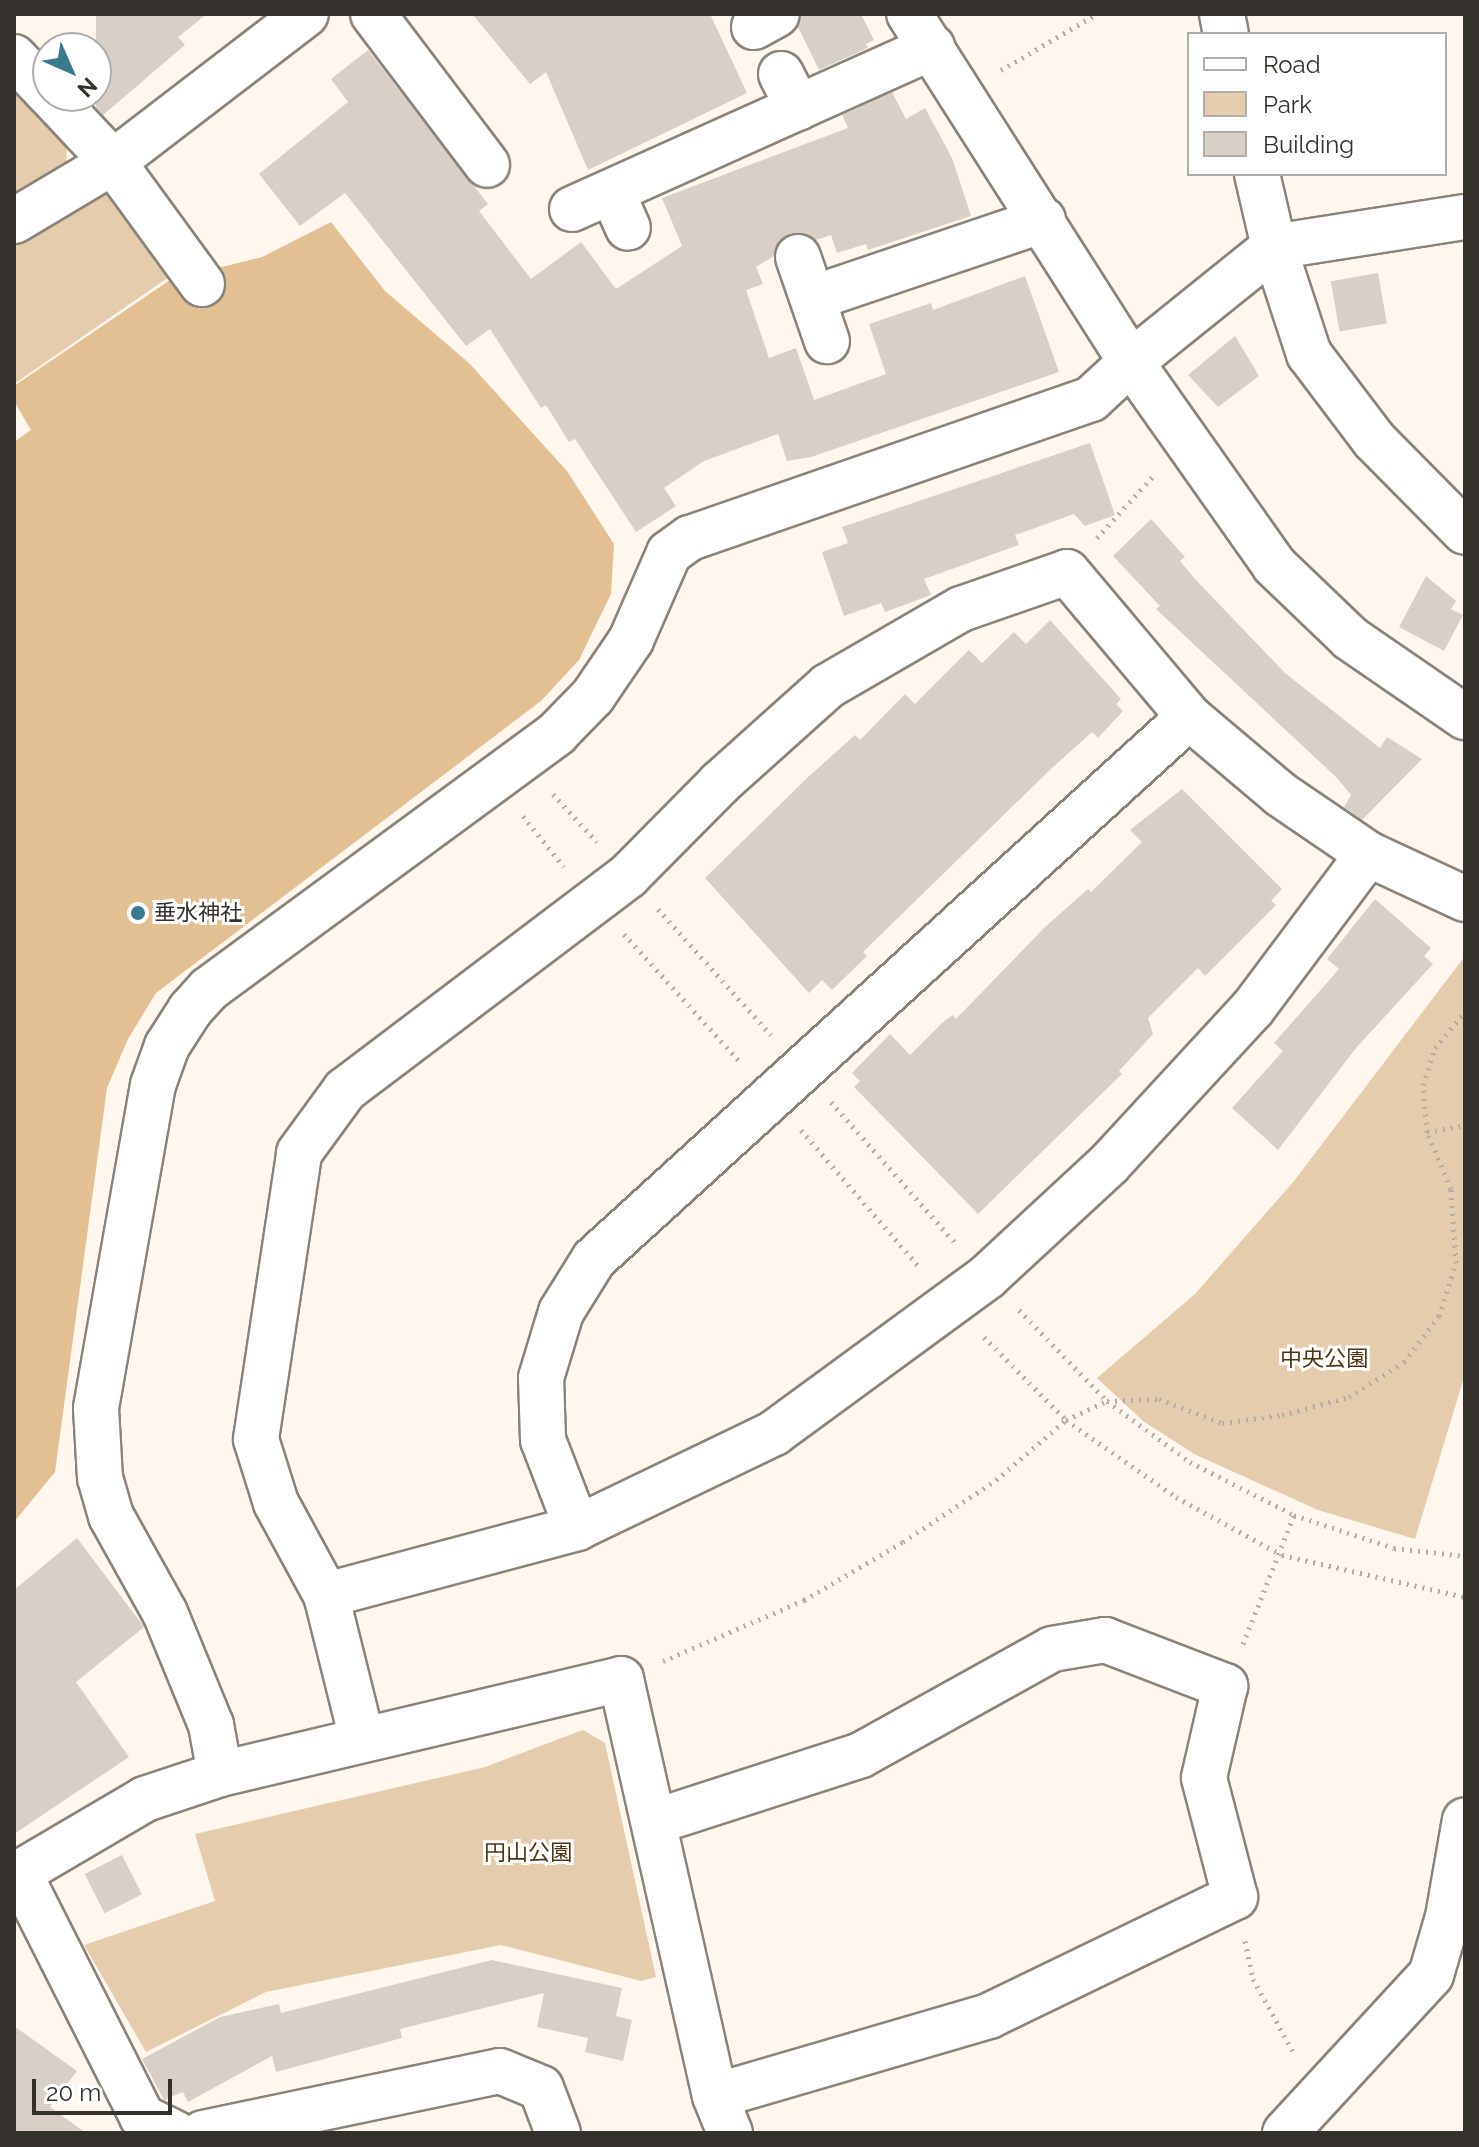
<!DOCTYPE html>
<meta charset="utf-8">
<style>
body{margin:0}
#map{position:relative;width:1479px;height:2147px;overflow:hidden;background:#fff7ed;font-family:Raleway,"Noto Sans JP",sans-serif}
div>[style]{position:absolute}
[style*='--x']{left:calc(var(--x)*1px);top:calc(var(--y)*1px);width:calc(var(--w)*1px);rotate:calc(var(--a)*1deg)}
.green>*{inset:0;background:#e5ccad}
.forest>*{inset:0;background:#e3c093}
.building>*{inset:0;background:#d8cfc6;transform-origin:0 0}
.path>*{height:5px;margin-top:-2.5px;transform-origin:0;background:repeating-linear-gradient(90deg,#b4aea6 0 2px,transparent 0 8px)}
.roads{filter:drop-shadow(2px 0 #8a837a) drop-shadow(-2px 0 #8a837a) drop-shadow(0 2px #8a837a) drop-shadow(0 -2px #8a837a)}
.minor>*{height:44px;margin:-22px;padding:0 22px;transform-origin:22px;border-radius:22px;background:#fff}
.dots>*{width:22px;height:22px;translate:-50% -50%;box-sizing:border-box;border:4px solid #fff;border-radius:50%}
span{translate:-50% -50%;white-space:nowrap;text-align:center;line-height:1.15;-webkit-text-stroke:6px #fff;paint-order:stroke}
.poi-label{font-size:22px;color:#34312d}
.left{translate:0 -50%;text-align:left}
.park-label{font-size:22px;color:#4c3410}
.frame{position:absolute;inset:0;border:16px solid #34312d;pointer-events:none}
.legend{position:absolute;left:1187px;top:32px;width:260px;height:144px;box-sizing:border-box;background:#fff;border:2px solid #aeadab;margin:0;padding:10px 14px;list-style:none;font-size:24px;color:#34312d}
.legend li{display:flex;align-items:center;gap:16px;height:40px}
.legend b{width:40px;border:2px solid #aeadab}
.north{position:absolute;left:32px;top:32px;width:80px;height:80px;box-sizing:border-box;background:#fff;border:2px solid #aeadab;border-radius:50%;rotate:135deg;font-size:22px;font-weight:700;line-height:32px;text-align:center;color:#34312d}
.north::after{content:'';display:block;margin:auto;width:28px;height:36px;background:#3a7a8e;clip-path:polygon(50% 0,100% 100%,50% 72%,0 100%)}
.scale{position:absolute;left:32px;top:2079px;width:140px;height:36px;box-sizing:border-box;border:4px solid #34312d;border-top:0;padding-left:10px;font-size:24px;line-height:28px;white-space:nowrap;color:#34312d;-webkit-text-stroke:6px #fff;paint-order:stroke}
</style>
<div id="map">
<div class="green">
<i style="clip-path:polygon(14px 88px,67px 145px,66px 169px,14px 199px)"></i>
<i style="clip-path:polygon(109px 188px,169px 277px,14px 384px,14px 245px)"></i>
<i style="clip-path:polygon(1465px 956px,1465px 1374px,1415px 1539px,1318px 1510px,1194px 1454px,1143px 1421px,1097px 1378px,1195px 1294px,1294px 1181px)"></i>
<i style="clip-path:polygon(583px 1730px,605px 1743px,656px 1977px,641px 1981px,501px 1945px,266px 1992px,146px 2052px,84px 1945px,215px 1901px,195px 1834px,485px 1767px)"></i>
</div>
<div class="forest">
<i style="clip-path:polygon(331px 222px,385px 291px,469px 363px,567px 471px,614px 544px,611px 594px,579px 660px,541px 701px,156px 993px,128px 1039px,107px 1088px,55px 1472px,14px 1522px,14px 442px,31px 430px,14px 401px,14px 386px,170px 280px,262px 257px)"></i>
</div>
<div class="building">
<i style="clip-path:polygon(96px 14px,207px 14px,178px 37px,185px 45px,103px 115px,96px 107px)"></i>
<i style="clip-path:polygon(472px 14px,710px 14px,747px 93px,588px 170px,546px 72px,530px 84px)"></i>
<i style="clip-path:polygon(802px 14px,861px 14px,874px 40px,866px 44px,868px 48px,819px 70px,798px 27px)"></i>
<i style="clip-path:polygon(368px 50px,488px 204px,479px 211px,531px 279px,581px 242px,616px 289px,682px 246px,662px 198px,848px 128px,842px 115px,892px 92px,906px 119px,925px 108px,952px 158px,971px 216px,868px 250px,866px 244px,837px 253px,831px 235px,816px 240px,791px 233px,780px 240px,774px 256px,756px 267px,763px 284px,746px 290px,769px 358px,796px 348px,814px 400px,886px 374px,869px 324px,931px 303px,933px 310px,1025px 276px,1059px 372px,811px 457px,787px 461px,778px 434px,704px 461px,664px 488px,676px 506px,636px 532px,575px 439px,569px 442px,546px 405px,541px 408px,490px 329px,466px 346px,345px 193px,300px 226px,259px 174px,348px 102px,331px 79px)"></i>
<i style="left:1378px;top:273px;width:51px;height:48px;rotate:80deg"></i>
<i style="clip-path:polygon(1235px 336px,1259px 376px,1218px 407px,1188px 375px)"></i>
<i style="clip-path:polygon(1090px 443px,1115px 515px,1085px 526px,1074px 514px,1015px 535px,1019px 545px,924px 579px,931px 595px,885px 612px,881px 603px,844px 616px,822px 552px,848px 543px,842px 527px)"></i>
<i style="clip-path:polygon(1151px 519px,1185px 557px,1180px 561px,1195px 579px,1285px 673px,1380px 748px,1387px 737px,1422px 759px,1362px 820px,1344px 807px,1351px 795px,1337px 778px,1156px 609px,1160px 606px,1113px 556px)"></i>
<i style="clip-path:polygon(1426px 576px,1456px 601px,1451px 609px,1463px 615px,1444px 651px,1399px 627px)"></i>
<i style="clip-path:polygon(1050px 620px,1121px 699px,1116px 704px,1123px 711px,1098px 738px,1092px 732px,1052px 768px,863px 952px,867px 956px,832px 990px,822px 980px,809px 993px,705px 878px,806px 779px,855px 735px,860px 740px,905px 694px,915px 704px,969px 650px,982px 663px,1014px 632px,1026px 644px)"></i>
<i style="clip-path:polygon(1182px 789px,1282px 889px,1271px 901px,1276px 905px,1205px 976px,1198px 968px,1148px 1018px,1153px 1034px,1119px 1071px,1122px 1074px,978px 1214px,854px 1087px,860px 1081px,852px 1073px,890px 1034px,910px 1055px,943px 1022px,953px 1015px,956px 1019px,1045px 927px,1088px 889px,1091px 892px,1142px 842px,1130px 830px)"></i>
<i style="clip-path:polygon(1375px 899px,1431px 948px,1424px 956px,1433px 964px,1356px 1048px,1278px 1150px,1232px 1108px,1283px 1051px,1274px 1043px,1339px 969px,1327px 959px)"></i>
<i style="clip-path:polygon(77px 1538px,144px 1627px,76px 1682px,129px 1757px,14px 1834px,14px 1590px)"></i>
<i style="left:122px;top:1855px;width:44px;height:42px;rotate:63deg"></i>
<i style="clip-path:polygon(492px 1960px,622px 1988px,616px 2016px,632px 2020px,623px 2061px,585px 2052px,588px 2038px,537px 2027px,544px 1993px,400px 2029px,402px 2038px,276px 2072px,272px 2056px,188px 2102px,183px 2092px,164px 2100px,142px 2059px,220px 2017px,279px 2004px,281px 2013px)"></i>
<i style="clip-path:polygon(14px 2026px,77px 2071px,50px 2107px,86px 2133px,14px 2133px)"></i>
</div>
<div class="path">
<i style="--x:1001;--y:70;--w:111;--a:-30.3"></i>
<i style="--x:1097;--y:538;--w:86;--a:-47.8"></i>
<i style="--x:553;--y:794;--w:65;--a:47.5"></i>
<i style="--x:523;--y:816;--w:65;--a:51.2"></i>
<i style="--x:658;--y:909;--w:169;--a:48.1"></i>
<i style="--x:624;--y:934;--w:174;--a:47.8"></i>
<i style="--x:831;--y:1102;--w:191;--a:48.6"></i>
<i style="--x:801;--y:1130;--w:182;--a:49.2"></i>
<i style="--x:1427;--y:1132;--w:39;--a:-10"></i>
<i style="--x:1019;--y:1310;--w:127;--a:46"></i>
<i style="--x:1107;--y:1401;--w:103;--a:36.3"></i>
<i style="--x:1190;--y:1462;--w:117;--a:27"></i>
<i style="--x:1294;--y:1515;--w:105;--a:18.3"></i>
<i style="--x:1394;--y:1548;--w:71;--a:6.4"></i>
<i style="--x:984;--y:1337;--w:117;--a:45.3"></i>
<i style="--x:1066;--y:1420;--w:134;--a:35"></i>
<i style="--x:1176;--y:1497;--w:121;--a:28.7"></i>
<i style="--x:1282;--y:1555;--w:188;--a:12.9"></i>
<i style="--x:1243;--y:1644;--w:139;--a:-68.4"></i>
<i style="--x:663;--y:1661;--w:154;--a:-23.4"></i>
<i style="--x:804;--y:1600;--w:115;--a:-30.4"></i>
<i style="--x:903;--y:1542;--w:112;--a:-33.7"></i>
<i style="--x:996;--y:1480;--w:92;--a:-40.6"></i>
<i style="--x:1066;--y:1420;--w:45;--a:-24.9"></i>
<i style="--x:1107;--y:1401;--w:52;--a:-2.2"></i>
<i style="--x:1159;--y:1399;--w:67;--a:20.9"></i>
<i style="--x:1222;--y:1423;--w:61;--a:-7.6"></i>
<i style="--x:1282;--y:1415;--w:69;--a:-15"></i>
<i style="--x:1349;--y:1397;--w:65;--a:-32.5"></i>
<i style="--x:1404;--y:1362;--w:58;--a:-52.7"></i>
<i style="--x:1439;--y:1316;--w:56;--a:-72.2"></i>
<i style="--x:1456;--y:1263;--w:74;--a:-93.9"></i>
<i style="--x:1451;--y:1189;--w:62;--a:-112.8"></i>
<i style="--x:1427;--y:1132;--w:47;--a:-94.9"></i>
<i style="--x:1423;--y:1085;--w:39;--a:-72"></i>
<i style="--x:1435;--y:1048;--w:47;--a:-50.2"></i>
<i style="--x:1245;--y:1941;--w:39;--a:78"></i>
<i style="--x:1253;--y:1979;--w:87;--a:61.1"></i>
</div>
<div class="roads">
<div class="minor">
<i style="--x:373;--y:14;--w:189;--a:52.9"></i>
<i style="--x:1222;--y:14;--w:20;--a:79"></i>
<i style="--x:754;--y:27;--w:26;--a:-29"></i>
<i style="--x:14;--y:57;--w:50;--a:46.6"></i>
<i style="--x:781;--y:74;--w:38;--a:63"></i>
<i style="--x:51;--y:96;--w:91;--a:46.8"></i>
<i style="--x:113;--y:162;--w:151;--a:53.9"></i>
<i style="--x:1257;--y:174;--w:75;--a:76.9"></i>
<i style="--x:1274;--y:247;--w:113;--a:71.9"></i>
<i style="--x:1309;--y:354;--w:108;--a:52.9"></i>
<i style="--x:1374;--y:440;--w:129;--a:45.3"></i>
<i style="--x:612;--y:192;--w:39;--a:66"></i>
<i style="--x:572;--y:209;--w:395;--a:-24.2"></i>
<i style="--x:1465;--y:217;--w:193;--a:171.1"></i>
<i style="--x:1274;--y:247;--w:184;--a:141.2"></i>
<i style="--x:1131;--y:362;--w:248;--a:54.8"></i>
<i style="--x:1274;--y:565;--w:105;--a:43.8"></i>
<i style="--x:1350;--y:638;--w:140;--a:34.5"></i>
<i style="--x:14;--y:221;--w:115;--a:-30.8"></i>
<i style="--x:113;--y:162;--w:243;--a:-37.5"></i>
<i style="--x:798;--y:257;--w:89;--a:71"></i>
<i style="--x:813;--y:298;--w:243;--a:-18.7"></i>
<i style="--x:577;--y:1528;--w:94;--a:-111.1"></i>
<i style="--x:543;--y:1440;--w:62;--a:-91.8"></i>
<i style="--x:541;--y:1378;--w:69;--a:-73.1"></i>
<i style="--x:561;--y:1312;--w:62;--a:-58.1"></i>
<i style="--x:594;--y:1259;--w:805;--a:-42.33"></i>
<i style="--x:326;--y:1595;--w:260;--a:-14.9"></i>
<i style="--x:577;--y:1528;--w:219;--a:-25.7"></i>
<i style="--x:774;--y:1433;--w:264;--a:-36.2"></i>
<i style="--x:987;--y:1277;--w:166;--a:-42.8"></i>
<i style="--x:1109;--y:1164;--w:212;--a:-47.3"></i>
<i style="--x:1253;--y:1008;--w:192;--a:-53.2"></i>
<i style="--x:362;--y:1739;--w:148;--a:-104"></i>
<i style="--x:326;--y:1595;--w:105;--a:-118.5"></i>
<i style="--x:276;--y:1503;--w:67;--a:-107.4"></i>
<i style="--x:256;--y:1439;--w:289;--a:-81.4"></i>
<i style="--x:299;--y:1153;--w:78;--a:-53.9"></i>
<i style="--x:345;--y:1090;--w:355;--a:-37.1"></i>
<i style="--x:628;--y:876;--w:131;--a:-45.3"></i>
<i style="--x:720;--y:783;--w:145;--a:-41.9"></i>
<i style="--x:828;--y:686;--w:154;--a:-30.1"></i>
<i style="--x:961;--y:609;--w:112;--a:-19.2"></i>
<i style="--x:1067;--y:572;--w:189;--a:49.9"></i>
<i style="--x:1189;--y:717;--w:119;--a:40.2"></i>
<i style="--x:1280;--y:794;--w:107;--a:34.3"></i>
<i style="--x:1368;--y:854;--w:107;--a:24.9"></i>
<i style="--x:220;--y:1774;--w:412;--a:-13.3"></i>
<i style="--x:621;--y:1679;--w:427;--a:77.3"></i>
<i style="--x:715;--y:2096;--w:40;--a:68"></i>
<i style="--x:657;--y:1821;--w:214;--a:-17.9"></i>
<i style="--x:861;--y:1755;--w:218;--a:-29"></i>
<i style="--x:1052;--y:1649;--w:54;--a:-9.6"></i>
<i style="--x:1105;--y:1640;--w:129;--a:21"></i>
<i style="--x:1225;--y:1686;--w:94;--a:102.9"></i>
<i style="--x:1204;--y:1778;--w:123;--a:75.4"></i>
<i style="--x:1235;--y:1897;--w:273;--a:154.2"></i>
<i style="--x:989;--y:2016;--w:285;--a:163.7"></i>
<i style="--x:19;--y:1873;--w:273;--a:63.2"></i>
<i style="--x:142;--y:2117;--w:37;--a:26"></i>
<i style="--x:14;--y:1876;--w:152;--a:-30.4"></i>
<i style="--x:145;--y:1799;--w:79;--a:-18.4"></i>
<i style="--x:220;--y:1774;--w:50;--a:-100.4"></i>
<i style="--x:211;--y:1725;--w:121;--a:-112.3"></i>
<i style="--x:165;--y:1613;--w:111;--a:-119.1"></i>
<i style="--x:111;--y:1516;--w:40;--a:-106"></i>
<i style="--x:100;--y:1478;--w:70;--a:-93.3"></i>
<i style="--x:96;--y:1408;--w:328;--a:-80"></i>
<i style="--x:153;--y:1085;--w:41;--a:-70.3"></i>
<i style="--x:167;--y:1046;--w:43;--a:-57.4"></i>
<i style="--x:190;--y:1010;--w:28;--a:-48"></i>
<i style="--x:209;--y:989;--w:432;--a:-36.3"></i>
<i style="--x:557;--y:733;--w:52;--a:-45.8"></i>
<i style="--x:593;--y:696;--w:68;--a:-55.8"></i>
<i style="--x:631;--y:640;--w:95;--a:-66.4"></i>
<i style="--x:669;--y:553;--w:26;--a:-36"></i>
<i style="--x:690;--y:538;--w:424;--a:-19.1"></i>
<i style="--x:1091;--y:399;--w:54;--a:-42.8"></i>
<i style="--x:1131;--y:362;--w:413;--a:-122.5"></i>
<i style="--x:203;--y:2133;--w:303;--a:-11.8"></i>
<i style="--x:500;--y:2071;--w:44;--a:22.5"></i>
<i style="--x:541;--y:2088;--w:48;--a:69.3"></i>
<i style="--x:1285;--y:2133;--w:215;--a:-47.3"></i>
<i style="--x:1431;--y:1975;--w:60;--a:-73.7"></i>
<i style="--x:1448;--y:1917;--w:98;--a:-80.1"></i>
</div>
</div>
<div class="dots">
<i style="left:138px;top:913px;background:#3a7a8e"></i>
</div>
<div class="poi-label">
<span class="left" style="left:154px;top:913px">垂水神社</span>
</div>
<div class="park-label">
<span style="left:1324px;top:1359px">中央公園</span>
<span style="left:528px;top:1853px">円山公園</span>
</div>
<div class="frame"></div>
<ul class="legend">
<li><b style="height:10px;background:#fff"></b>Road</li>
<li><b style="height:22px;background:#e5ccad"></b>Park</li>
<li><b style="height:22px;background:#d8cfc6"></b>Building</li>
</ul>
<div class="north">N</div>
<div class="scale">20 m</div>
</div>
